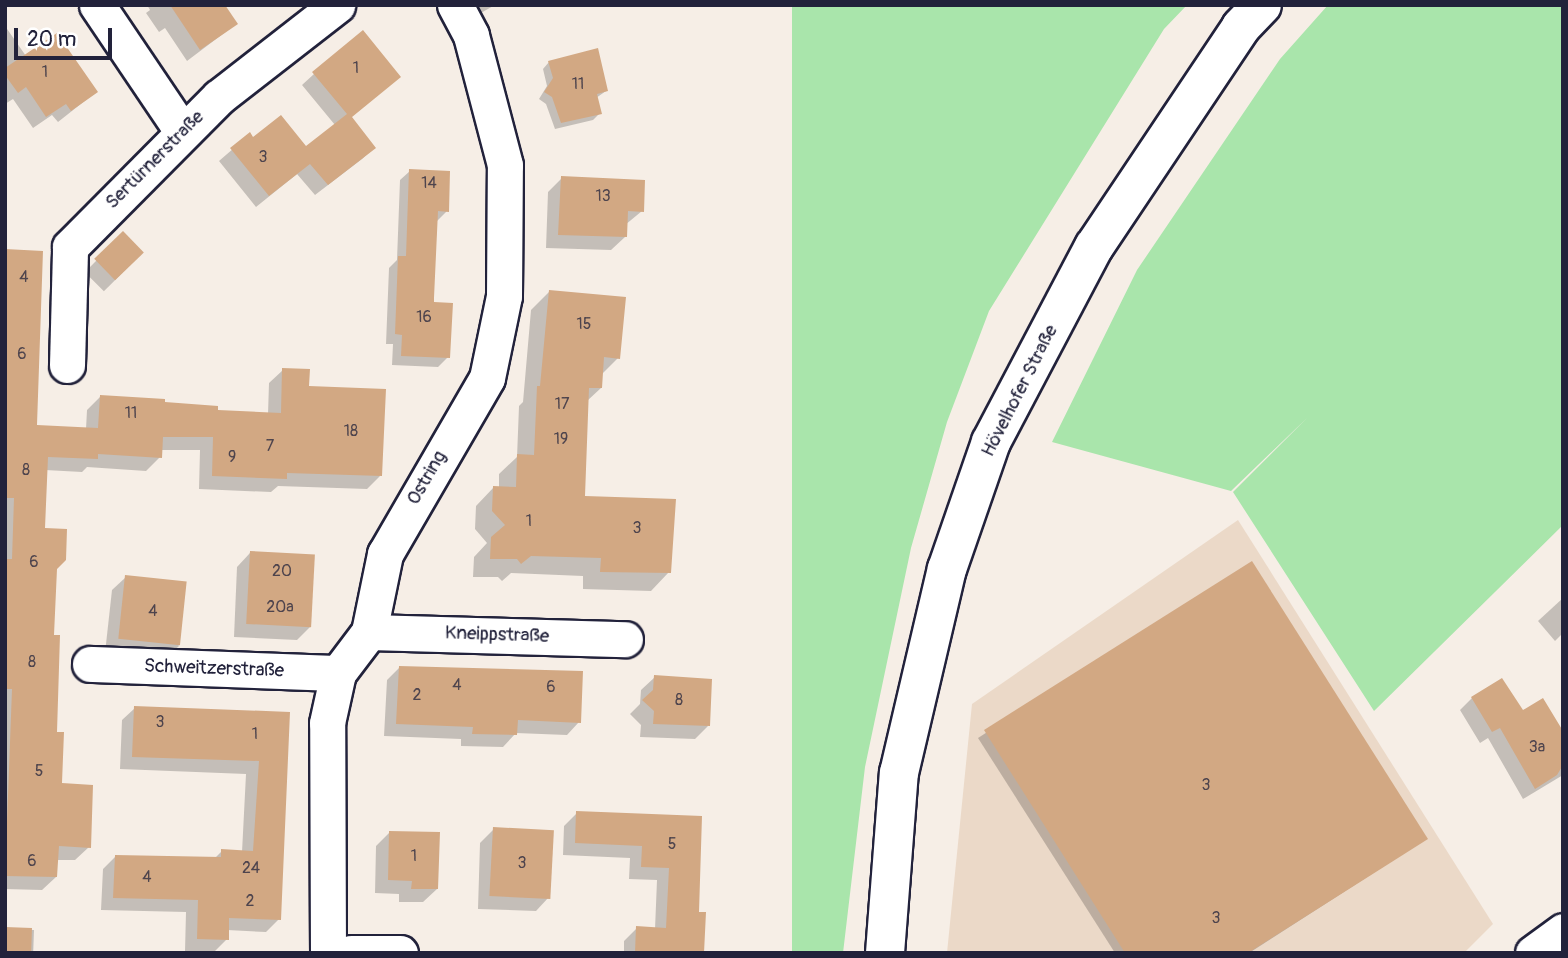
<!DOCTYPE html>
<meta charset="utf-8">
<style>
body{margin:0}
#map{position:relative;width:1568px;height:958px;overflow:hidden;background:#f6eee6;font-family:Pangolin,sans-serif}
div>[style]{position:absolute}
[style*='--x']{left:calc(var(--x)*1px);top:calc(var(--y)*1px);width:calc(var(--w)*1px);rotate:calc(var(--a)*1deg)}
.built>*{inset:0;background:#ebd9c8}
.green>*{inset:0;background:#a9e5ab}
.shadow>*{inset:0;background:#0003;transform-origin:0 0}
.building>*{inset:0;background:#d2a883;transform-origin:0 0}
.roads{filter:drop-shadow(2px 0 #22223b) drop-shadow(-2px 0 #22223b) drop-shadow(0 2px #22223b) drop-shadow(0 -2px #22223b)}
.minor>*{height:35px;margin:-17.5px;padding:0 17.5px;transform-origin:17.5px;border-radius:17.5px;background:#fff}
.secondary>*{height:38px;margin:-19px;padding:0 19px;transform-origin:19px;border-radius:19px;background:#fff}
span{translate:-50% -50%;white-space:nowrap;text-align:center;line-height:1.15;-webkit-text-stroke:5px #fff;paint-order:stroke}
.number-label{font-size:16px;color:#4e444d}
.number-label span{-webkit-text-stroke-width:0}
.street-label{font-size:19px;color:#22223b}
.frame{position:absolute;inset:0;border:7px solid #22223b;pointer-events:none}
.scale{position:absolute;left:14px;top:28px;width:98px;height:32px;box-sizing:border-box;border:4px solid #22223b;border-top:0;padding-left:9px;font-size:21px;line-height:24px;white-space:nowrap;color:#22223b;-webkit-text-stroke:5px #fff;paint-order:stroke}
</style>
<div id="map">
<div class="built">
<i style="clip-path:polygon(1238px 520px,1493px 924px,1464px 953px,947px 953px,972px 704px)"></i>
</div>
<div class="green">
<i style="clip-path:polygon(792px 5px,1187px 5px,1164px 29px,989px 311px,947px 422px,911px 548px,865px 767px,843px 953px,792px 953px)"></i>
<i style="clip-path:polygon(1328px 5px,1563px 5px,1563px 525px,1374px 711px,1233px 492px,1307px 418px,1231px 491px,1052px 442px,1137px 270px,1280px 59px)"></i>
</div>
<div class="shadow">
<i style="clip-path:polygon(147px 5px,223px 5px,236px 24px,187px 61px,165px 28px,159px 32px,146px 13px,150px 10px)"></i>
<i style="clip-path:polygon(474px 5px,495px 5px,479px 14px)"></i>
<i style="clip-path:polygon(5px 26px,26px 56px,96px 92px,58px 122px,52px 115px,33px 128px,13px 99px,5px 104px)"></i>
<i style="clip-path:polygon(549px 62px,606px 91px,596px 98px,600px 113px,593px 120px,555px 129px,546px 104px,539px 99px,547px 86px,543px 69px)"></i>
<i style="clip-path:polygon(314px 74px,399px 77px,350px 118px,374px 148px,362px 159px,315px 195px,297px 174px,256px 207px,219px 161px,249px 135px,253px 139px,306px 148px,335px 125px,302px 85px)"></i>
<i style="clip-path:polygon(410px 171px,447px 211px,437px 221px,432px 303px,448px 357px,438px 367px,392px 365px,393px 344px,386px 344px,389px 268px,397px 260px,400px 180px)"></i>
<i style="clip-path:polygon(562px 178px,642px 211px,625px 225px,625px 237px,611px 250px,546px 248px,548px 192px)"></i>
<i style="left:123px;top:234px;width:27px;height:54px;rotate:45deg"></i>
<i style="clip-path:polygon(5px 251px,35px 427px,86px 429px,87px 410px,100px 397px,216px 412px,268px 414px,269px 383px,283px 370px,308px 388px,380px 476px,367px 489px,278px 486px,271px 492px,199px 489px,200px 450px,160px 450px,160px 457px,146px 471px,87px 467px,82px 472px,45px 470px,43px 529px,55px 568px,52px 637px,55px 733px,60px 785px,89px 847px,75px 860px,57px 860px,56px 877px,42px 890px,5px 889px)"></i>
<i style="clip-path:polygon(549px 292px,618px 358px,601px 375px,601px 388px,587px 401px,584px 498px,669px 572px,651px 591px,583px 589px,583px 576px,511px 573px,502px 581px,498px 577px,473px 577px,474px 557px,487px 543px,475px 529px,476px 506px,494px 487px,499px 488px,499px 474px,517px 457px,519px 406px,523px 402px,531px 310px)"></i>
<i style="clip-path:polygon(250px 553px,311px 626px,297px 640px,234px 637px,237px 567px)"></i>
<i style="clip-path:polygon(1251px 563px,1426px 839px,1249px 953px,1115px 953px,978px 738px)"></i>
<i style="clip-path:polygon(126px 577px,179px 646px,165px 659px,105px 653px,112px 590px)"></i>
<i style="clip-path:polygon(1563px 598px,1563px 633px,1555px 641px,1538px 621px)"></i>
<i style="clip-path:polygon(400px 667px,579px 722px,567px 735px,516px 733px,503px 747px,461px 746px,461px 739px,384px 736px,387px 680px)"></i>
<i style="clip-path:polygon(655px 677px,708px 726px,695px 739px,640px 737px,641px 725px,630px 714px,640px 704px,641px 690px)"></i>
<i style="clip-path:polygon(1502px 680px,1522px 712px,1563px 734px,1563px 775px,1523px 799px,1488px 738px,1480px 743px,1460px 710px,1472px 698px)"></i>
<i style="clip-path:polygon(135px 708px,289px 713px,279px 919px,266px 932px,227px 930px,227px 939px,214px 952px,185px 951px,186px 912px,101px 910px,103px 869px,116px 856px,214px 859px,222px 851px,242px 852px,246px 774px,120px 769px,122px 720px)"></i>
<i style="clip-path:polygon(577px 813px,701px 818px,697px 914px,702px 953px,624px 953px,624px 941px,637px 928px,655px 929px,657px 880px,629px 879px,630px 858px,563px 855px,564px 826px)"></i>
<i style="clip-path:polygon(494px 829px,549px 897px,536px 911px,478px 909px,480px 843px)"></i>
<i style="clip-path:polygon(390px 832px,437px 889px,423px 902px,399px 902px,399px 894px,375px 893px,376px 846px)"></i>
<i style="left:5px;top:929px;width:29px;height:24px;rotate:2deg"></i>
</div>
<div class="building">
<i style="clip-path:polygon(170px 5px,225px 5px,238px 24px,200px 50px)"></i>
<i style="clip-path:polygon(363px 30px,401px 77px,352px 117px,376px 148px,328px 185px,310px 164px,269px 196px,230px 148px,250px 132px,253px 137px,281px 115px,306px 146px,347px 114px,312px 72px)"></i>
<i style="clip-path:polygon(57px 33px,98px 92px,71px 111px,66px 104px,46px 117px,26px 87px,18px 93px,5px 75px,5px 68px)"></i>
<i style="clip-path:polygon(598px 48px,608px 91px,597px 94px,602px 114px,561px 123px,552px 97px,544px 92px,553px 78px,548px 61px)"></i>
<i style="clip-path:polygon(409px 169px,450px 171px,449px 212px,438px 211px,434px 298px,434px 302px,453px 303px,450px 358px,401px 356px,402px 335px,395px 334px,398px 256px,406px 256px)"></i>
<i style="clip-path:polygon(561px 176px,645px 180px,644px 212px,628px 211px,627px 237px,558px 235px)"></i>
<i style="left:123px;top:231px;width:30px;height:40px;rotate:46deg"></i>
<i style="clip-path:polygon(5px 249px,43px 251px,37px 425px,98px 428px,100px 395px,165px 399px,165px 402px,218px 406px,218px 410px,281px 413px,282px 368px,310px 369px,309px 386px,386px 389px,382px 476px,287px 473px,287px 479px,212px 476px,213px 437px,163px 437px,162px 458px,98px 454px,98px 459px,48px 457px,45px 528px,67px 529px,66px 560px,57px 569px,54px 635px,60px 635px,57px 732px,64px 732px,62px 783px,93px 785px,91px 848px,59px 846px,57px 877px,5px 876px,12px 689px,5px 689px,5px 559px,12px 559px,14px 498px,5px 498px)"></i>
<i style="clip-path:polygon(549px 290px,626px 297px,620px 359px,604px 357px,602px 388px,589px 388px,585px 496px,676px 499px,671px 573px,600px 572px,601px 558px,531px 556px,521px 564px,517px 559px,490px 559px,491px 537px,505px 525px,492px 511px,493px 486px,516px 487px,517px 454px,534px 455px,537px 386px,540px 386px)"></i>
<i style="left:250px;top:551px;width:65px;height:73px;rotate:3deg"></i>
<i style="clip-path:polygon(1252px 561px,1428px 839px,1248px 953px,1125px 953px,984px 730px)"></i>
<i style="left:125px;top:575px;width:62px;height:64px;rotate:6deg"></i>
<i style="clip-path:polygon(399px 666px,583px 671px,581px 723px,518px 720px,517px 735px,472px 734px,473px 727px,396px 724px)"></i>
<i style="clip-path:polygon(654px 675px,712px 679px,710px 726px,653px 724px,654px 711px,642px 700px,653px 690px)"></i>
<i style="clip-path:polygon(1502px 678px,1523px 710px,1543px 698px,1563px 731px,1563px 765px,1557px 775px,1535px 789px,1500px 728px,1492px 732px,1471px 697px)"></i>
<i style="clip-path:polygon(134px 706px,290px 712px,281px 920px,229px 918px,229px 940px,197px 939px,198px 900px,113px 898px,115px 855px,221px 857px,221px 849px,253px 851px,259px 761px,132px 757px)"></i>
<i style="clip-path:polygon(576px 811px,702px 816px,699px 912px,706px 912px,704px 953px,635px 953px,636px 926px,666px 928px,669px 868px,641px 867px,642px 846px,575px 843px)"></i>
<i style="left:493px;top:827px;width:61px;height:69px;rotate:3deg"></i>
<i style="clip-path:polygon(389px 831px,440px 832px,438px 889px,411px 889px,412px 881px,388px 880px)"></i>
<i style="left:5px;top:927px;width:27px;height:26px;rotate:2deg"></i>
</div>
<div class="roads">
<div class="minor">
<i style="--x:97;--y:5;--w:152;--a:56"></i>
<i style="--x:67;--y:365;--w:118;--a:-88.5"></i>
<i style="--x:70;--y:247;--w:211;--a:-45.2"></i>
<i style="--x:219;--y:97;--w:150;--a:-37.9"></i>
<i style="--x:369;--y:632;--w:256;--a:1.6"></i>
<i style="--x:90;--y:664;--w:248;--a:2.1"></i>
<i style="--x:328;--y:953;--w:230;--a:-90.2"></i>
<i style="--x:327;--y:723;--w:51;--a:-77.6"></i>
<i style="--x:338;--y:673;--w:51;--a:-52.9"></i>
<i style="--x:369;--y:632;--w:80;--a:-78.4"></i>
<i style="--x:385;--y:554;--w:203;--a:-59.9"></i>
<i style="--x:487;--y:378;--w:84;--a:-78.3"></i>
<i style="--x:504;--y:296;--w:131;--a:-89.6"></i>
<i style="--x:505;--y:165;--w:134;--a:-104.7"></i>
<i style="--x:471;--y:35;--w:34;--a:-118"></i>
<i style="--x:351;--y:953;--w:49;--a:0"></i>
<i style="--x:1533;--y:953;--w:37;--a:-36"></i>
</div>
<div class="secondary">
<i style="--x:885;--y:953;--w:181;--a:-85.6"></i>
<i style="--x:899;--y:773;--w:210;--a:-76.8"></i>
<i style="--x:947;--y:569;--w:134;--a:-70.9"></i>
<i style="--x:991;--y:442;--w:221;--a:-62.2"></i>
<i style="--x:1094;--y:247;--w:265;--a:-56.2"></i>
<i style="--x:1241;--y:27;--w:30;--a:-46"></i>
</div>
</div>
<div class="number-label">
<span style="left:356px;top:68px">1</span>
<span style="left:45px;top:72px">1</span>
<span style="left:578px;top:84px">11</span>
<span style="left:263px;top:157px">3</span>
<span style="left:429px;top:183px">14</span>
<span style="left:603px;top:196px">13</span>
<span style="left:24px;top:277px">4</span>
<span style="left:424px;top:317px">16</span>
<span style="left:584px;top:324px">15</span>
<span style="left:22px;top:354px">6</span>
<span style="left:562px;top:404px">17</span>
<span style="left:131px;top:413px">11</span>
<span style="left:351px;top:431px">18</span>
<span style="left:561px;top:439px">19</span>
<span style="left:270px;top:446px">7</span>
<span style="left:232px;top:457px">9</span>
<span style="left:26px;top:470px">8</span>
<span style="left:529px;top:521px">1</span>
<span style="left:637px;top:528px">3</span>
<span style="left:34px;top:562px">6</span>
<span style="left:282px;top:571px">20</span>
<span style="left:280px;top:607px">20a</span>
<span style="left:153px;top:611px">4</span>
<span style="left:32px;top:662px">8</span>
<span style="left:457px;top:685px">4</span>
<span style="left:551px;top:687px">6</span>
<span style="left:417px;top:695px">2</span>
<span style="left:679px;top:700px">8</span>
<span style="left:160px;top:722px">3</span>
<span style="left:255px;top:734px">1</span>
<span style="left:1537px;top:747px">3a</span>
<span style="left:39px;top:771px">5</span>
<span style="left:1206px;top:785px">3</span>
<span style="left:672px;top:844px">5</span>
<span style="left:414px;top:856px">1</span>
<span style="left:32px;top:861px">6</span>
<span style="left:522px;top:863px">3</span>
<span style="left:251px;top:868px">24</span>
<span style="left:147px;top:877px">4</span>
<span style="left:250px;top:901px">2</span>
<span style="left:1216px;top:918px">3</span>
</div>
<div class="street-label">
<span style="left:155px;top:160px;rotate:-45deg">Sertürnerstraße</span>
<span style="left:1020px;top:391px;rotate:-63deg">Hövelhofer Straße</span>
<span style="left:427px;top:478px;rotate:-60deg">Ostring</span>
<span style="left:497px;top:635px;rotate:2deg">Kneippstraße</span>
<span style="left:214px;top:669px;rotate:2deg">Schweitzerstraße</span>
</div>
<div class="frame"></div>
<div class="scale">20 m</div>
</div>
